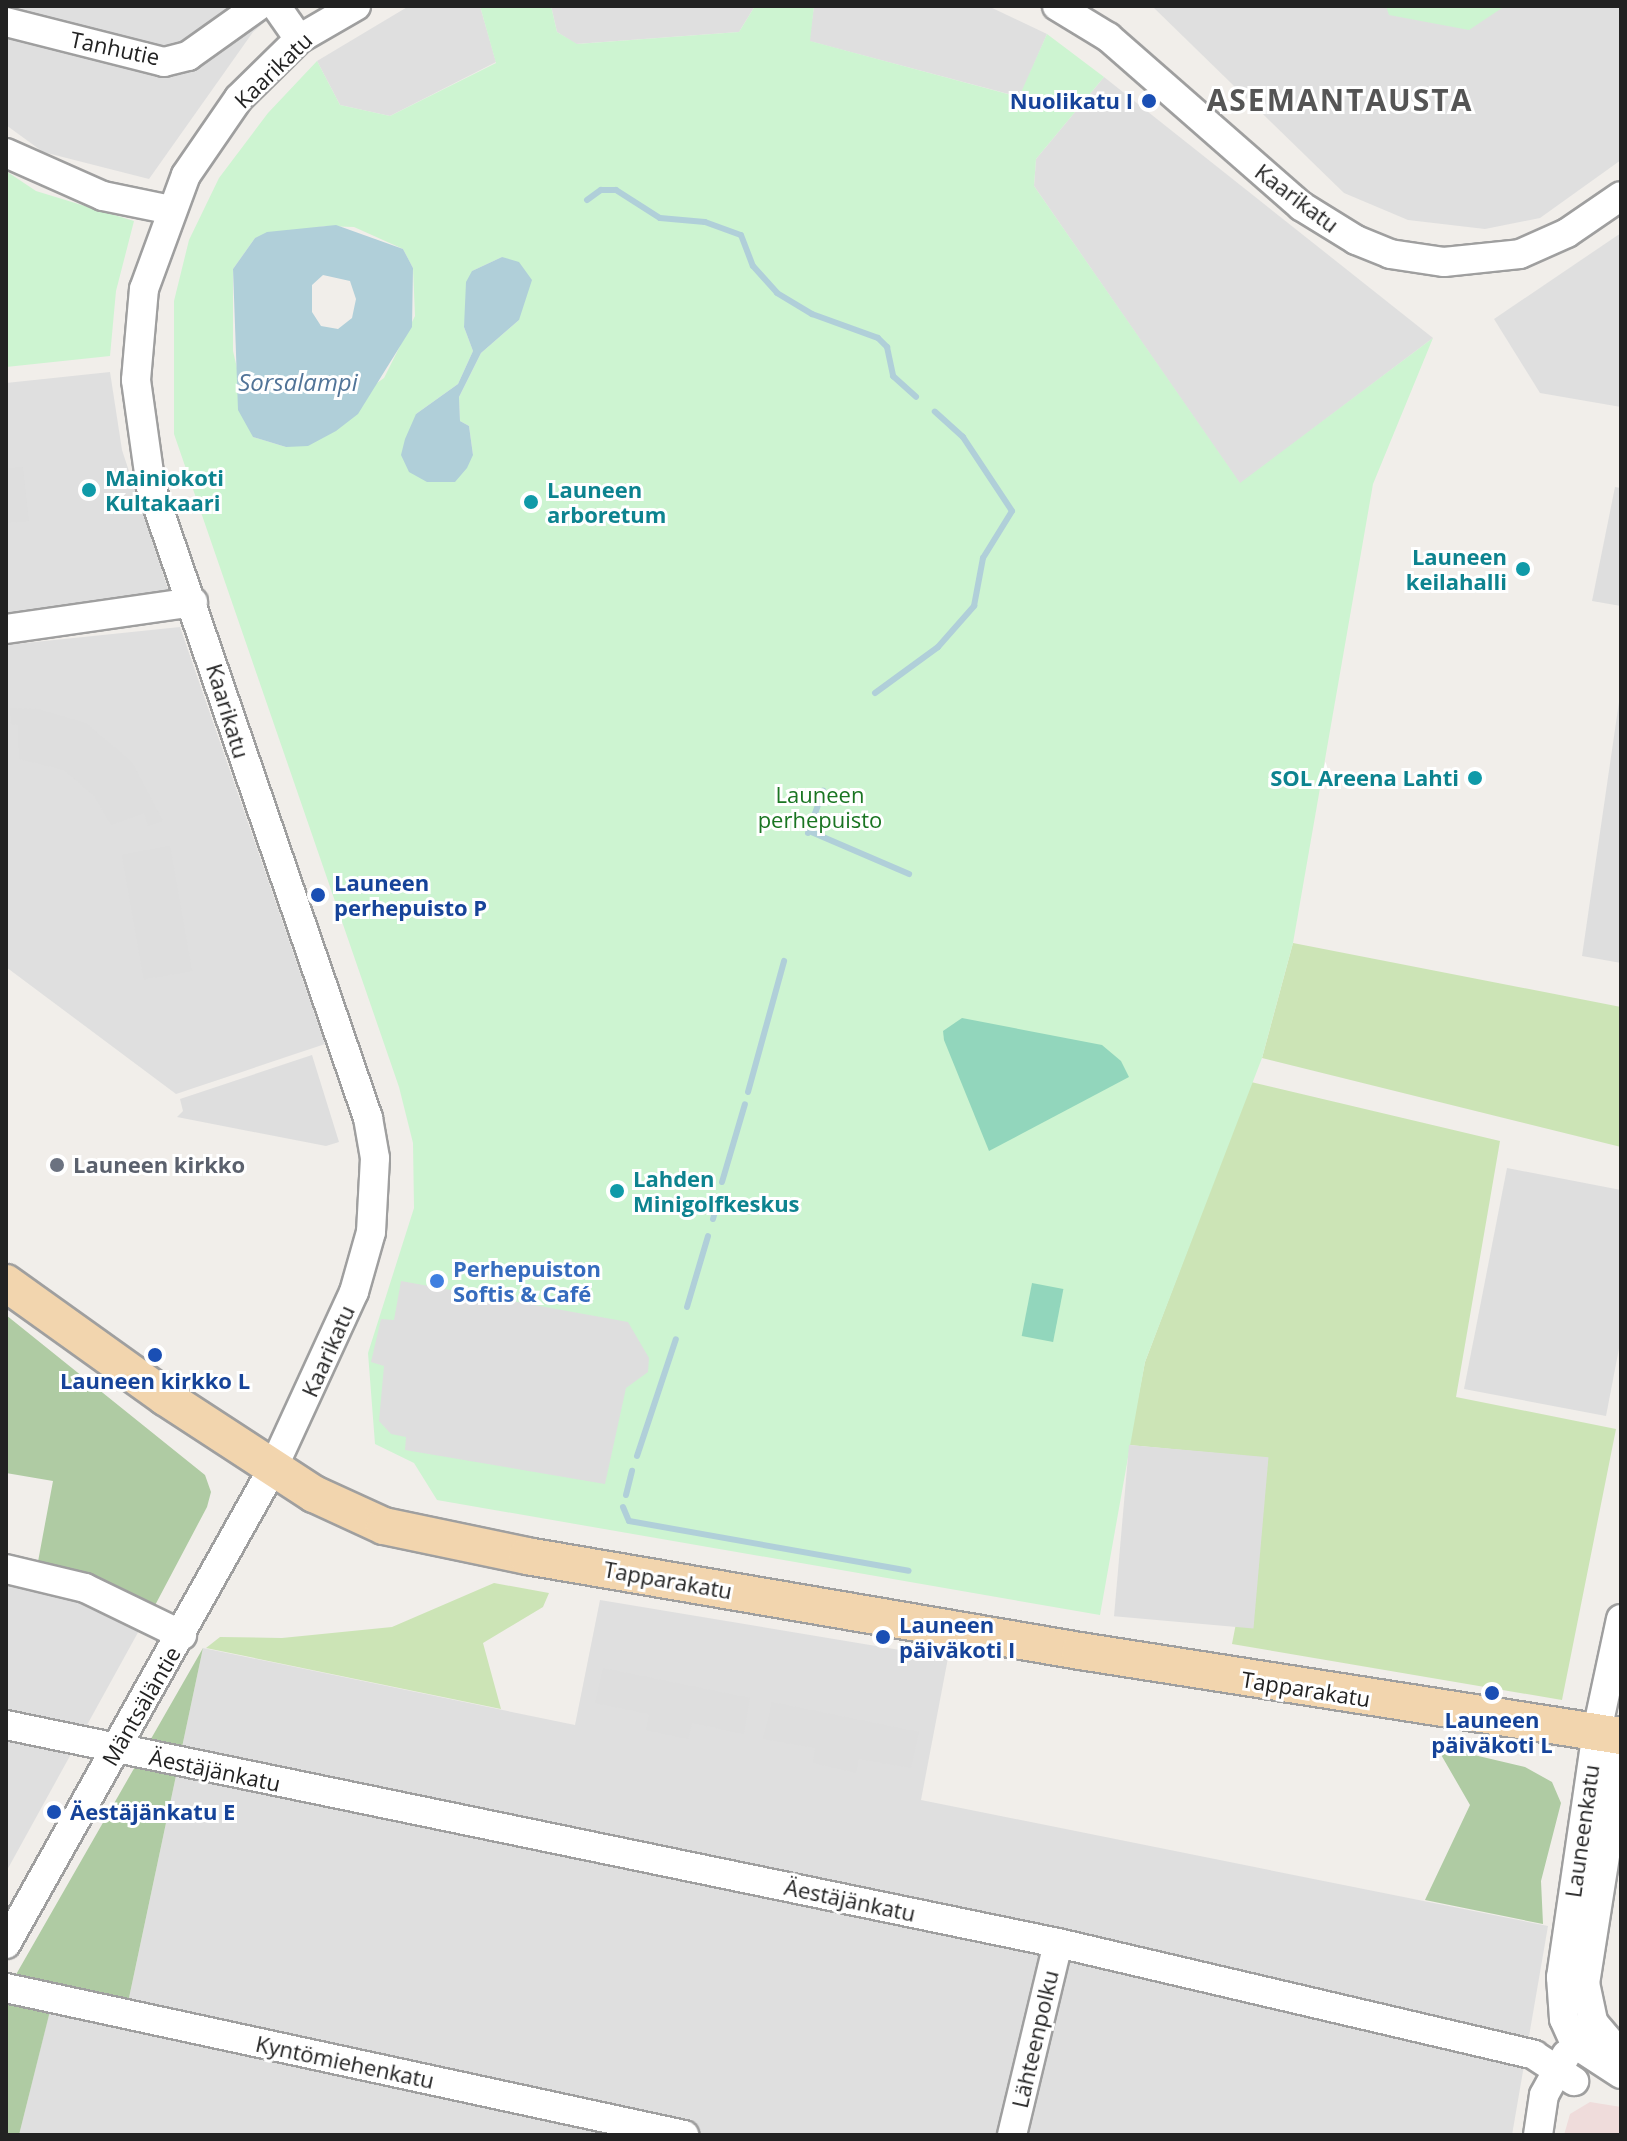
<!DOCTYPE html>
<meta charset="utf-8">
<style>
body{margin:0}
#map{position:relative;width:1627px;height:2141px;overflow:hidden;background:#f1eeea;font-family:"Open Sans",sans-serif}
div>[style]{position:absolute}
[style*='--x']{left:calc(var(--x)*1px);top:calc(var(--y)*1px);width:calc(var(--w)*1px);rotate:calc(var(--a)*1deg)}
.residential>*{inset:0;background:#dfdfdf}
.commercial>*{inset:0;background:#efdcdb}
.grass>*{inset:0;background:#cce4b6}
.forest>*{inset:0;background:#afcba3}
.park>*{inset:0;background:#cdf4d1}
.pitch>*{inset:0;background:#92d6bc;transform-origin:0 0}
.parking>*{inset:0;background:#dedede;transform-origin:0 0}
.water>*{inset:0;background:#b0cfd9}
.stream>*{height:6px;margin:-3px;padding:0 3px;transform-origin:3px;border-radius:3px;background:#b0cfd9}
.roads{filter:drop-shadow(2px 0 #9f9f9f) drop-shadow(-2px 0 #9f9f9f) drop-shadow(0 2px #9f9f9f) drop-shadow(0 -2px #9f9f9f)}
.minor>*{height:28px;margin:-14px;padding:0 14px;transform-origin:14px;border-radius:14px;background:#fff}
.major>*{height:36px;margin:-18px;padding:0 18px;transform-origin:18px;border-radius:18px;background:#f2d5ae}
.dots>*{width:22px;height:22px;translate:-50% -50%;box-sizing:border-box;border:4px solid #fff;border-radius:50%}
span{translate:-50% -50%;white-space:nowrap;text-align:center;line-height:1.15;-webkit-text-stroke:6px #fff;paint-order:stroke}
.street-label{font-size:22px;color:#222}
.transit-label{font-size:22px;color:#164399;font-weight:700}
.right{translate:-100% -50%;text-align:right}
.left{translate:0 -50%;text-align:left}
.culture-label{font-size:22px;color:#0d838f;font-weight:700}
.park-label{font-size:22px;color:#1a7522}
.worship-label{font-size:22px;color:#5b616d;font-weight:700}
.shop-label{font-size:22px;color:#366cbe;font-weight:700}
.water-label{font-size:24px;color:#517498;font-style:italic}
.district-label{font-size:30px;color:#555;font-weight:700;letter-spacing:2px}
.frame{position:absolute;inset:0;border:8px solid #222;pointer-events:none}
</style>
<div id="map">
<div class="residential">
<i style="clip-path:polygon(6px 6px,283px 6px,253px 32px,149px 179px,43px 152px,6px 125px)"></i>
<i style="clip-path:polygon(409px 6px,480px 6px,496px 62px,390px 116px,340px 105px,317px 61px)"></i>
<i style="clip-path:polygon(551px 6px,755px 6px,739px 32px,576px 44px,557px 32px)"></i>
<i style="clip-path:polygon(814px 6px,988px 6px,1047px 34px,1020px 97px,809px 41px)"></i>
<i style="clip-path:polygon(1152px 6px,1621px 6px,1621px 160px,1540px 218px,1485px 229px,1408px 220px,1344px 193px)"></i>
<i style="clip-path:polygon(1104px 77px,1433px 338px,1240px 484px,1034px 186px,1036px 159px)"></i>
<i style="clip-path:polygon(1621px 233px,1621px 407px,1540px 393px,1494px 319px)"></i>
<i style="clip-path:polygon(110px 372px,122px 450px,168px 589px,156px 600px,6px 615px,6px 383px)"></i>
<i style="clip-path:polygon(180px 627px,325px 1044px,176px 1094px,6px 967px,6px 645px)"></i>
<i style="clip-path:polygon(6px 1576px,80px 1591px,141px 1627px,6px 1872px)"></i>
<i style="clip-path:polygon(600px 1600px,948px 1658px,921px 1800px,1548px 1926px,1512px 2135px,19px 2135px,53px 1998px,126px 2012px,203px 1648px,575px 1725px)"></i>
</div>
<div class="commercial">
<i style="clip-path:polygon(1590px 2102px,1621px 2107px,1621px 2135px,1564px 2135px,1570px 2114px)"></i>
</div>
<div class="grass">
<i style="clip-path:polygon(1293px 943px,1621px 1007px,1621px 1147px,1262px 1058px)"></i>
<i style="clip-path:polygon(1251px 1082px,1500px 1141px,1456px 1397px,1616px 1429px,1562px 1700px,1232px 1644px,1268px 1458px,1129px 1445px,1145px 1362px)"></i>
<i style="clip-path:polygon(494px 1583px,549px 1593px,543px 1607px,483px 1643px,501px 1709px,206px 1648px,220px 1637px,282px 1638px,392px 1627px)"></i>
</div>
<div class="forest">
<i style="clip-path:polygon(6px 1315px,205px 1475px,211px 1492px,207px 1507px,152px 1611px,37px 1567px,53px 1481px,6px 1473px)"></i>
<i style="clip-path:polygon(203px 1648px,126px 2012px,53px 1999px,19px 2135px,6px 2135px,6px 1992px)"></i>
<i style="clip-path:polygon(1436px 1746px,1525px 1767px,1552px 1782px,1561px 1803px,1541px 1881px,1543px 1924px,1425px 1900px,1470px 1805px)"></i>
</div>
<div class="park">
<i style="clip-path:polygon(evenodd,480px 6px,551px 6px,557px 32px,577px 44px,739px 32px,755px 6px,814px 6px,810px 41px,1019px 97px,1047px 34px,1104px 77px,1036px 159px,1034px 186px,1240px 483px,1433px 338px,1373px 484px,1293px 943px,1262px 1058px,1145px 1362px,1100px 1615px,437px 1500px,414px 1463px,375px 1444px,368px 1353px,414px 1208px,413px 1143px,399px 1087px,174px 434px,174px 301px,189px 240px,219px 178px,268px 113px,317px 61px,340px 105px,390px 116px,496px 63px,480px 6px,325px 226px,354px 227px,403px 249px,413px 268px,415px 316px,384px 378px,286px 447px,253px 437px,233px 351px,233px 269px,255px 238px,325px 226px,480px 6px,502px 257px,519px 320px,481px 353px,459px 397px,460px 421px,469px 426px,473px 455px,416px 414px,458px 384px,473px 351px,464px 327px,472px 271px,502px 257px)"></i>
<i style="clip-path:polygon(1386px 6px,1505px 6px,1469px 30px,1389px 15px)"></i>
<i style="clip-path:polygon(6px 171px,36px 191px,134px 221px,116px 291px,110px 356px,6px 367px)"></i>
</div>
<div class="pitch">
<i style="clip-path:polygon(962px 1018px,1102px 1045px,1121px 1061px,1129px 1077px,989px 1151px,944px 1040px,943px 1031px)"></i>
<i style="left:1032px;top:1283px;width:32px;height:54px;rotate:11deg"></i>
</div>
<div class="parking">
<i style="clip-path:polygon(23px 467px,29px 521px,6px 523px,6px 469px)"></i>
<i style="clip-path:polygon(1615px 487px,1621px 488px,1621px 606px,1592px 601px)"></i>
<i style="clip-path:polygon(1619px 702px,1621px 703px,1621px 963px,1582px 956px)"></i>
<i style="clip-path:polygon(10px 708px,38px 709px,86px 723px,132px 762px,163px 821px,148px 826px,144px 813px,111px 825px,94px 796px,64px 770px,19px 759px,18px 725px,11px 724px)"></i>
<i style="left:170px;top:846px;width:127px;height:49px;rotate:80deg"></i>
<i style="clip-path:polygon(312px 1055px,339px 1142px,326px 1146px,177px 1117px,183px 1111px,180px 1099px)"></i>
<i style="clip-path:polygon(1507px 1168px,1621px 1190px,1621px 1338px,1606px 1416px,1464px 1389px)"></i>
<i style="clip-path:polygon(401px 1281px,628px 1322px,649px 1358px,648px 1372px,626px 1388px,605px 1484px,405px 1450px,406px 1437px,391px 1434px,379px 1421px,384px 1366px,371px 1362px,381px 1319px,394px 1320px)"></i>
<i style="left:1129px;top:1445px;width:140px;height:172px;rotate:5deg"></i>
<i style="clip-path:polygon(603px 1668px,750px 1698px,744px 1734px,692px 1723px,688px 1739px,646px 1730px,649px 1714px,595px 1703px)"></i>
<i style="clip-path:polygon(772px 1702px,919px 1732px,911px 1768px,859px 1759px,856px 1773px,813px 1763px,815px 1748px,763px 1739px)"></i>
</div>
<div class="water">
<i style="clip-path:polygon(evenodd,336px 225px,403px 249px,413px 268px,412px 327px,358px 414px,336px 431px,308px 446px,286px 447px,253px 437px,238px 410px,233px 269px,255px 238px,267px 232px,336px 225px,323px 275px,350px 281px,356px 299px,352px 318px,338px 329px,321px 326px,312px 312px,312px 285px,323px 275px)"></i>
<i style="clip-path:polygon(502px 257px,519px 262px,532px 280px,519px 320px,481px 353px,459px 397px,460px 421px,469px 426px,473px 455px,467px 468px,455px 482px,427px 482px,409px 472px,401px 455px,405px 439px,416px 414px,458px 384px,473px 351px,464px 327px,466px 282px,472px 271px)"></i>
</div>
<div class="stream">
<i style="--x:587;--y:200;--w:17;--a:-36"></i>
<i style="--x:601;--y:190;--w:15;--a:0"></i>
<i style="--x:616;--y:190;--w:52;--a:32.5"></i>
<i style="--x:660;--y:218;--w:45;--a:5.1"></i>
<i style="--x:705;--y:222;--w:38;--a:20"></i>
<i style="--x:741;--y:235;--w:33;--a:69"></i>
<i style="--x:753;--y:266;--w:36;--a:48"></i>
<i style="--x:777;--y:293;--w:41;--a:31"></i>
<i style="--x:812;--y:314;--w:70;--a:20"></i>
<i style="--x:878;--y:338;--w:13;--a:45"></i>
<i style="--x:887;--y:347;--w:30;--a:78"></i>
<i style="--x:893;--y:376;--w:31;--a:42"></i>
<i style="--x:875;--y:693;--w:78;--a:-36.1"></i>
<i style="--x:938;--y:647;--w:55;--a:-48.7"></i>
<i style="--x:974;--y:606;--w:49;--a:-79.4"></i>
<i style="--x:983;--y:558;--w:55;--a:-58.3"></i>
<i style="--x:1012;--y:511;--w:89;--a:-123.5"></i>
<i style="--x:963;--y:437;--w:38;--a:-138"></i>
<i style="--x:809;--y:831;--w:109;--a:23.3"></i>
<i style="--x:808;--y:833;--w:45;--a:-70.3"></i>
<i style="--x:748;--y:1092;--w:136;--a:-74.6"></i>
<i style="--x:722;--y:1182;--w:81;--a:-73.6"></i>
<i style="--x:713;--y:1219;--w:20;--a:-75"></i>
<i style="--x:687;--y:1307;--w:74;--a:-73.5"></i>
<i style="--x:637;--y:1456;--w:123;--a:-71.6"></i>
<i style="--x:626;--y:1495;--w:25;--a:-76"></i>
<i style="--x:623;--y:1507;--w:15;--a:67"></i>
<i style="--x:629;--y:1521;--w:284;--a:10.1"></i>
</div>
<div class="roads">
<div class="minor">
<i style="--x:276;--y:6;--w:40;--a:55.1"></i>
<i style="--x:1057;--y:6;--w:60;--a:31.3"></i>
<i style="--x:1108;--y:37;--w:257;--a:41.2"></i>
<i style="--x:1301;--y:206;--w:65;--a:31.7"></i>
<i style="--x:1356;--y:240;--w:37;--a:22"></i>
<i style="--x:1390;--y:254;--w:55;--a:8.4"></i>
<i style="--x:1444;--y:262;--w:76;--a:-6"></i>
<i style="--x:1520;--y:254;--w:51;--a:-24.1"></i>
<i style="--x:1567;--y:233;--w:65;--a:-34.4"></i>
<i style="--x:6;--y:22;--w:163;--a:14.2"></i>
<i style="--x:164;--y:62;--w:25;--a:-14"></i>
<i style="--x:188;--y:56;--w:86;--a:-35.5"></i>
<i style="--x:6;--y:153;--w:106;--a:23.9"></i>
<i style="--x:103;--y:196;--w:69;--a:11.6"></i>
<i style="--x:6;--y:629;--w:189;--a:-8.2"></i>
<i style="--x:6;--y:1569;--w:81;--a:13.5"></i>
<i style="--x:85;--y:1588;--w:108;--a:25.9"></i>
<i style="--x:1621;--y:1619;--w:115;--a:102.1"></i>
<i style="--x:1597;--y:1731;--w:249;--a:98.3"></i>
<i style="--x:1561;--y:1977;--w:42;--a:85.9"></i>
<i style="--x:1564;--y:2019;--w:27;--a:66"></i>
<i style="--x:1575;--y:2044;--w:55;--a:33.1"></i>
<i style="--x:6;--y:1725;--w:1074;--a:11.71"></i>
<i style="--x:1058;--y:1943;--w:489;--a:13.2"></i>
<i style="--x:1534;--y:2055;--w:48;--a:33"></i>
<i style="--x:1621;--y:1754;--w:232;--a:98.9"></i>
<i style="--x:1585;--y:1983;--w:40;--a:78"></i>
<i style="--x:1593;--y:2022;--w:43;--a:49.7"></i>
<i style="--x:6;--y:1944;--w:546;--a:-60.71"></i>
<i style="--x:273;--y:1468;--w:194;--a:-65.3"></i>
<i style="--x:354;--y:1292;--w:62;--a:-74.2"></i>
<i style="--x:371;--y:1232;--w:74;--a:-86.9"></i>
<i style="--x:375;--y:1158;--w:41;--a:-99.9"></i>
<i style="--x:368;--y:1118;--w:667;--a:-108.98"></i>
<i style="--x:151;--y:487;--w:108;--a:-98"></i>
<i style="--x:136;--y:380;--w:91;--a:-85"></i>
<i style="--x:144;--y:289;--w:121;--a:-69.8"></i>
<i style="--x:186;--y:175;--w:93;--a:-55.5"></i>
<i style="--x:239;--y:98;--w:84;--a:-44.5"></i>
<i style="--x:299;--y:39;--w:66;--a:-30.1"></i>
<i style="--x:6;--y:1988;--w:694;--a:12.23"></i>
<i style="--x:1012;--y:2135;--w:197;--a:-76.5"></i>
<i style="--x:1538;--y:2135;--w:40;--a:-81.5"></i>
<i style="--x:1544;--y:2095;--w:46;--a:-61.2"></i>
</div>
<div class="major">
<i style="--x:6;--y:1283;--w:196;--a:35.6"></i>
<i style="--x:165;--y:1397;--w:178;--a:33.1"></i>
<i style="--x:314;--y:1494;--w:77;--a:24.6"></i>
<i style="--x:384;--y:1526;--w:146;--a:11.8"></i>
<i style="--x:527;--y:1556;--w:561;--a:9.75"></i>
<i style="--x:1080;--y:1651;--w:548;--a:8.93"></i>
</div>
</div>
<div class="dots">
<i style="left:1149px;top:101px;background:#1a4fb4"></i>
<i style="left:89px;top:490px;background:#0f9aa8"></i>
<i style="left:531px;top:502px;background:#0f9aa8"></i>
<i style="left:1523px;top:569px;background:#0f9aa8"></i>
<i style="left:1475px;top:778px;background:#0f9aa8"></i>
<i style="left:318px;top:895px;background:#1a4fb4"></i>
<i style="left:57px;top:1165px;background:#6b7280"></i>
<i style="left:617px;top:1191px;background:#0f9aa8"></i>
<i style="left:437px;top:1281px;background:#3f7fe0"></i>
<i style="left:155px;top:1355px;background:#1a4fb4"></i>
<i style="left:883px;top:1637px;background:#1a4fb4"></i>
<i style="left:1492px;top:1693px;background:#1a4fb4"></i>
<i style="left:54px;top:1812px;background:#1a4fb4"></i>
</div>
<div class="street-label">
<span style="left:115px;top:48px;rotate:12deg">Tanhutie</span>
<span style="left:273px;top:70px;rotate:-44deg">Kaarikatu</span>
<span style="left:1297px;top:198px;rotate:37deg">Kaarikatu</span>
<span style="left:228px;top:711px;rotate:73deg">Kaarikatu</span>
<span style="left:328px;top:1351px;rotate:-66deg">Kaarikatu</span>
<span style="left:668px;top:1580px;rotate:10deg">Tapparakatu</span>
<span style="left:1306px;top:1689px;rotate:9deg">Tapparakatu</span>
<span style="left:141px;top:1706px;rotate:-60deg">Mäntsäläntie</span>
<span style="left:215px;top:1770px;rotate:12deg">Äestäjänkatu</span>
<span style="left:1582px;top:1831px;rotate:-82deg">Launeenkatu</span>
<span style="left:850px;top:1900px;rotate:12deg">Äestäjänkatu</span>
<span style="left:1035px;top:2039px;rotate:-77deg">Lähteenpolku</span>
<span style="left:345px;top:2062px;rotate:12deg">Kyntömiehenkatu</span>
</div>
<div class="transit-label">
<span class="right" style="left:1133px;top:101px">Nuolikatu I</span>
<span class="left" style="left:334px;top:895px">Launeen<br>perhepuisto P</span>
<span style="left:155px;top:1381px">Launeen kirkko L</span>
<span class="left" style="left:899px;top:1637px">Launeen<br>päiväkoti I</span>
<span style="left:1492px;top:1732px">Launeen<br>päiväkoti L</span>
<span class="left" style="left:70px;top:1812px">Äestäjänkatu E</span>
</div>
<div class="culture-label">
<span class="left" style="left:105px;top:490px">Mainiokoti<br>Kultakaari</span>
<span class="left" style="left:547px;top:502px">Launeen<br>arboretum</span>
<span class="right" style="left:1507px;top:569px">Launeen<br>keilahalli</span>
<span class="right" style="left:1459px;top:778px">SOL Areena Lahti</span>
<span class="left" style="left:633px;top:1191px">Lahden<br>Minigolfkeskus</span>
</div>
<div class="park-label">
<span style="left:820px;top:807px">Launeen<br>perhepuisto</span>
</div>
<div class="worship-label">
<span class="left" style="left:73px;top:1165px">Launeen kirkko</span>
</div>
<div class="shop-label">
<span class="left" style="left:453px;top:1281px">Perhepuiston<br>Softis &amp; Café</span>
</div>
<div class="water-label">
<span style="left:298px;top:382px">Sorsalampi</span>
</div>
<div class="district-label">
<span style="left:1340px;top:100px">ASEMANTAUSTA</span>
</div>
<div class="frame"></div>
</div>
